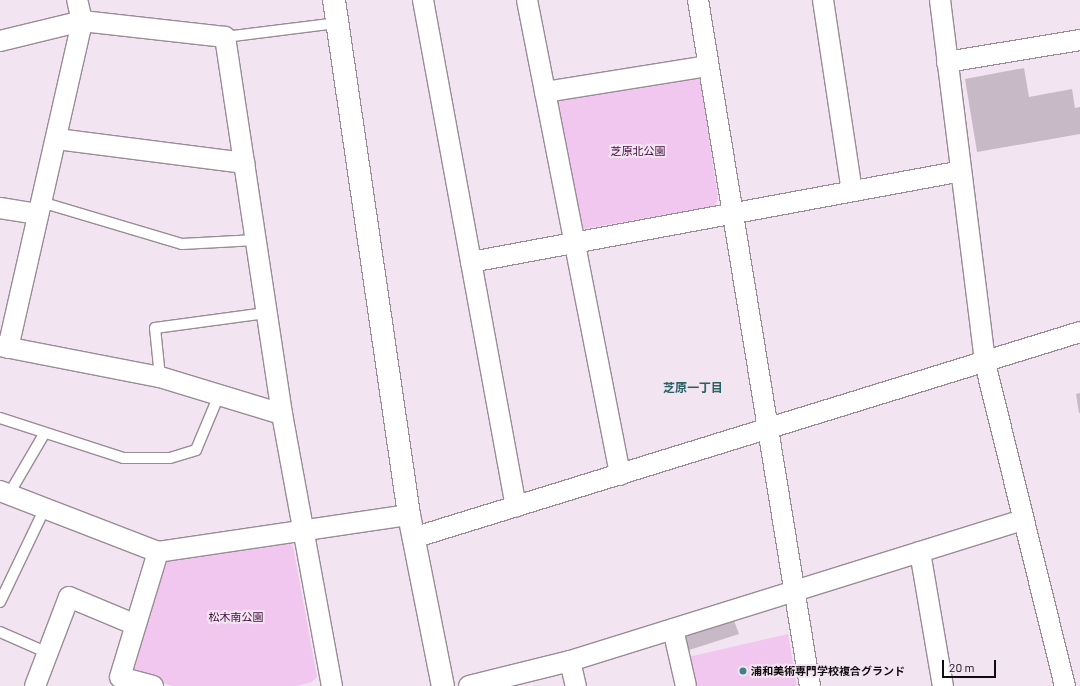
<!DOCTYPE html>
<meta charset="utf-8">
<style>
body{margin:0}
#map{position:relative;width:1080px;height:686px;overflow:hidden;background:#f3e4f1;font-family:Barlow,"Noto Sans JP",sans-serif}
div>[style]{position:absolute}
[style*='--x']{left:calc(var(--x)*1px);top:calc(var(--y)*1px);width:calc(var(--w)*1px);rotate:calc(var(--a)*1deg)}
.green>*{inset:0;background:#f2c7ef}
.building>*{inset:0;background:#c7b9c6}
.roads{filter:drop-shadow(1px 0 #998c97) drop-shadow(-1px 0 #998c97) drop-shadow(0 1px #998c97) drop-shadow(0 -1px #998c97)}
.lane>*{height:10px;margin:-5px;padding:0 5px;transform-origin:5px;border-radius:5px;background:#fff}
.street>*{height:20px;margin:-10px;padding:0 10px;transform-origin:10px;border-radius:10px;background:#fff}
.secondary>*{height:22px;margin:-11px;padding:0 11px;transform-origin:11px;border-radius:11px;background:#fff}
.dots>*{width:11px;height:11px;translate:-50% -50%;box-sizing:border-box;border:2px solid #f3e4f1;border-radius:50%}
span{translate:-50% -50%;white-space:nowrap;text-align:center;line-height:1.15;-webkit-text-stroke:4px #f3e4f1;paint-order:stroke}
.park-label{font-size:11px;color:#440e43}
.poi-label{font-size:11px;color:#110c11;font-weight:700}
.left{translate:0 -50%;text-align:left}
.neighbourhood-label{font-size:12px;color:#286265;font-weight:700}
.scale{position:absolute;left:942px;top:660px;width:54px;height:18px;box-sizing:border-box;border:2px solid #110c11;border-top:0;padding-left:5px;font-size:12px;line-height:14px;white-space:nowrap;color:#110c11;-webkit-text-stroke:3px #f3e4f1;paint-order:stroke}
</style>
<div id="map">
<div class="green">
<i style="clip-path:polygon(694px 74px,700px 79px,718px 198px,715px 206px,583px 229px,574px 225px,554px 100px)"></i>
<i style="clip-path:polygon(284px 539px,293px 546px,317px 677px,312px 682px,296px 686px,173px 686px,135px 675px,128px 667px,159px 562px)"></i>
<i style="clip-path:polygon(788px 634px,797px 686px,695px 686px,688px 657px)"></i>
</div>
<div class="building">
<i style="clip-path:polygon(1024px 68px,1029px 97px,1072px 89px,1075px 108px,1080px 107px,1080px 134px,977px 152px,965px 79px)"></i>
<i style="clip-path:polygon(1080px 393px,1080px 413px,1079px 413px,1076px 394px)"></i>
<i style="clip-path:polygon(733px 618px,739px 634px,686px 651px,683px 640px,687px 633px)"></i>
</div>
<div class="roads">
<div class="lane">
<i style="--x:225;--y:37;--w:114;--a:-7.1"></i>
<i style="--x:41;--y:202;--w:147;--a:16.6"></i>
<i style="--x:182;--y:244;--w:74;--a:-3.1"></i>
<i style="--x:160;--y:377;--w:49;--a:-95.8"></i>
<i style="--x:155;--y:328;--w:112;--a:-7.7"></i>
<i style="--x:0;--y:418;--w:129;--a:18"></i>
<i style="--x:123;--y:458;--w:47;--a:0"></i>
<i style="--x:170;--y:458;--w:27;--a:-17"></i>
<i style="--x:196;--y:450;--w:60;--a:-67.3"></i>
<i style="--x:9;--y:494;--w:69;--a:-59.7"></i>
<i style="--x:0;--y:602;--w:104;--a:-64.4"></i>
<i style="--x:0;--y:632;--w:52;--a:23.6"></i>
</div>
<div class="street">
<i style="--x:423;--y:0;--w:515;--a:79.61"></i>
<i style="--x:527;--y:0;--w:484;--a:78.9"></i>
<i style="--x:698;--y:0;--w:695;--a:80.73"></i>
<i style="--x:823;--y:0;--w:193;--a:81.4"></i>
<i style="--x:940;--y:0;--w:366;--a:82.9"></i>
<i style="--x:985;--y:363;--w:333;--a:76.1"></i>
<i style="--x:0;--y:41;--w:84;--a:-13.7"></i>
<i style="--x:82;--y:21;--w:144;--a:6.4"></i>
<i style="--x:225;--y:37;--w:381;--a:81.4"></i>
<i style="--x:282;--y:414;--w:277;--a:79.6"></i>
<i style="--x:947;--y:62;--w:135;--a:-9.4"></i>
<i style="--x:545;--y:92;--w:165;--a:-9.1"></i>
<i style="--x:57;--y:139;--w:189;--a:7.3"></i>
<i style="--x:0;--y:208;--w:37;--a:9"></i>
<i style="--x:471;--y:262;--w:498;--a:-10.5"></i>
<i style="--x:0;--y:346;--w:163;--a:11"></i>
<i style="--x:160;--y:377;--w:127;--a:16.9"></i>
<i style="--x:8;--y:348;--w:335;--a:-77.2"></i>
<i style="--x:82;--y:21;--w:22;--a:-103"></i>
<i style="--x:0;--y:491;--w:169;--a:21.1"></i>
<i style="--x:158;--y:552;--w:254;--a:-8.4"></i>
<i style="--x:413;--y:538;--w:698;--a:-17.16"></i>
<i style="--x:920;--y:552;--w:136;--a:80.3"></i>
<i style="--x:673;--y:629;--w:58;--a:77.2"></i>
<i style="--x:570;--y:661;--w:26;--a:77"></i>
<i style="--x:35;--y:686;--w:95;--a:-69.1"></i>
<i style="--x:69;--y:597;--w:70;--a:22.6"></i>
<i style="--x:153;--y:686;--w:34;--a:-165"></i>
<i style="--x:120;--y:677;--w:131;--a:-73.1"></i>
<i style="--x:469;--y:686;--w:104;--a:-13.9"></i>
<i style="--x:570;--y:661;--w:474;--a:-17.3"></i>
</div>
<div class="secondary">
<i style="--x:334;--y:0;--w:520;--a:81.71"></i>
<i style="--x:409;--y:515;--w:174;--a:78.8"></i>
</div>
</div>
<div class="dots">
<i style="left:743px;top:671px;background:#3c8489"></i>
</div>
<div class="park-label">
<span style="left:638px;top:151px">芝原北公園</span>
<span style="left:236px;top:617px">松木南公園</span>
</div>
<div class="poi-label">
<span class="left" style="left:751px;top:671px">浦和美術専門学校複合グランド</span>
</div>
<div class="neighbourhood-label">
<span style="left:693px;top:388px">芝原一丁目</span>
</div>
<div class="scale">20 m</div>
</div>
